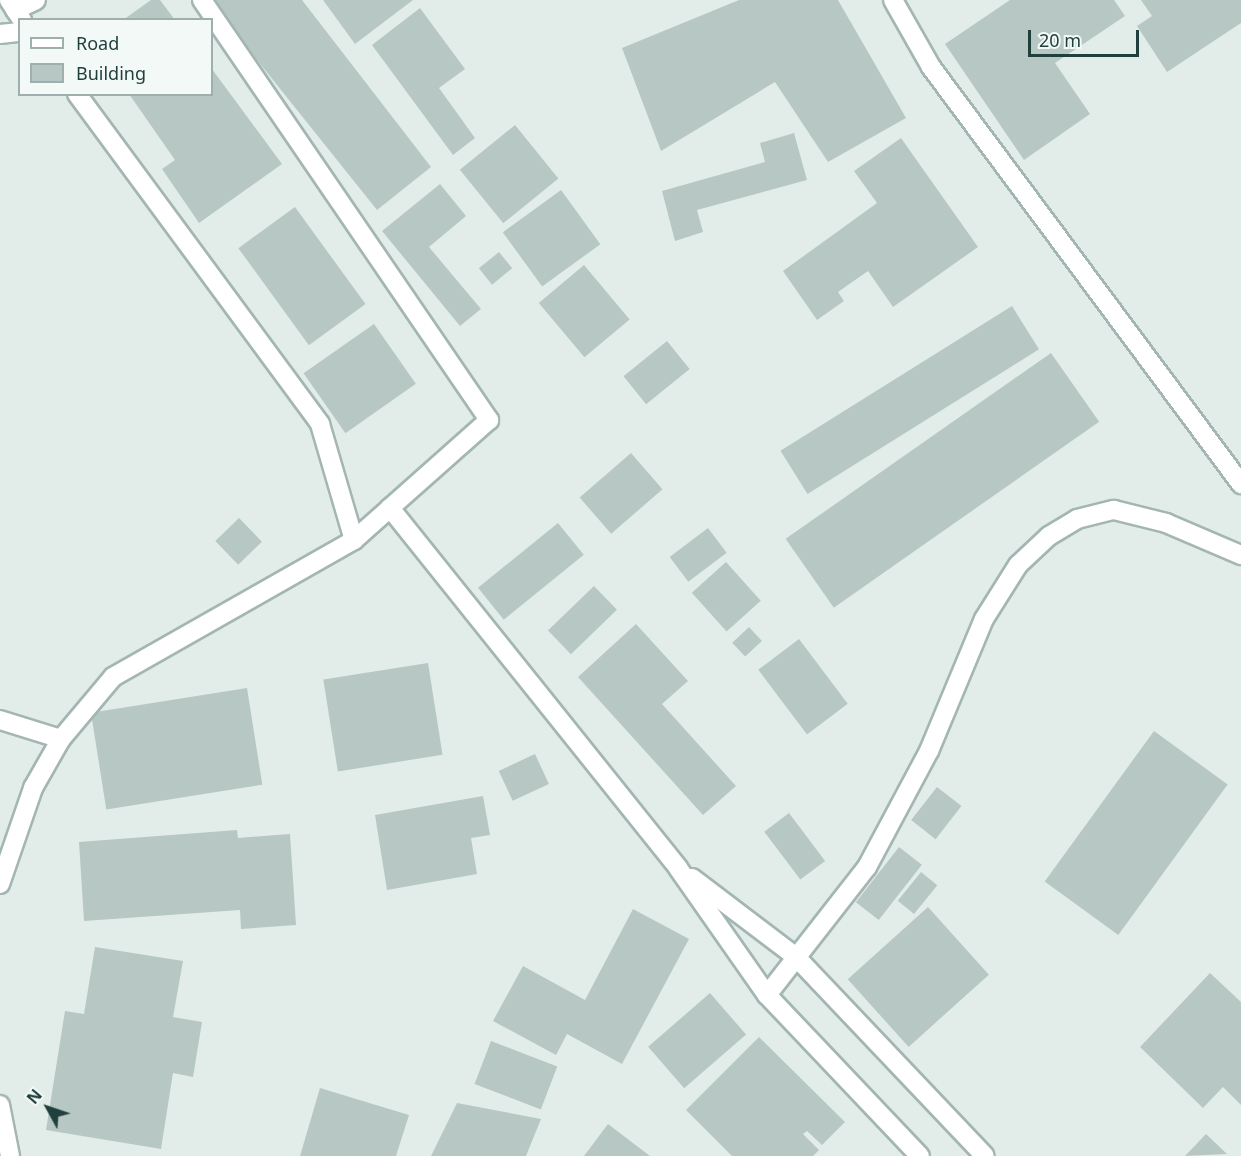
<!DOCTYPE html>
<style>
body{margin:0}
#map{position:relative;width:1241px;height:1156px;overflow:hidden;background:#e2edea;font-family:"Noto Sans",sans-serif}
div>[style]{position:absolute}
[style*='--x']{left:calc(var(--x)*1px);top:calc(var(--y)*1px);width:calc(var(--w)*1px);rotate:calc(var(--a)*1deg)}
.building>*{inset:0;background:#b7c8c4;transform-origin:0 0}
.roads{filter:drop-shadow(2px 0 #a4b6b3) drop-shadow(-2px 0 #a4b6b3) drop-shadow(0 2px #a4b6b3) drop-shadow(0 -2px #a4b6b3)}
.minor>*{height:18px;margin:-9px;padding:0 9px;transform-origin:9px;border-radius:9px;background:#fff}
.secondary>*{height:18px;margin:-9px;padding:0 9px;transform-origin:9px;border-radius:9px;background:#fff}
span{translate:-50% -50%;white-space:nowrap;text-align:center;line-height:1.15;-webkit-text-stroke:5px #f3f9f7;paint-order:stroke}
.legend{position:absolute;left:18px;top:18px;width:195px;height:78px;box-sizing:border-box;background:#f3f9f7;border:2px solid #9fafad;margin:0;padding:8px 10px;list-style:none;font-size:18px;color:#21403d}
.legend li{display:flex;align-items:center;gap:12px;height:30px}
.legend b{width:30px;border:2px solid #9fafad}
.north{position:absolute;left:18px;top:1078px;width:60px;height:60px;-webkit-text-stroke:4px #f3f9f7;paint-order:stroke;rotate:310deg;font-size:16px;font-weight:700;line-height:24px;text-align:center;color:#21403d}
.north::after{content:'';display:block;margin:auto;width:21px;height:27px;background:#21403d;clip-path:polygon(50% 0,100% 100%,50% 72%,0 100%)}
.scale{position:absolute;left:1028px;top:30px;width:111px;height:27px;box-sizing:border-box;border:3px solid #21403d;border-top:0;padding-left:8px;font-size:18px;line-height:21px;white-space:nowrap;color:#21403d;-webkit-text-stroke:4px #f3f9f7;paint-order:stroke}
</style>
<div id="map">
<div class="building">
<i style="clip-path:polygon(151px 0,160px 0,175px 20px,123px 20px)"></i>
<i style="clip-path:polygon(209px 0,302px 0,431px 167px,377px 210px)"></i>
<i style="clip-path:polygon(323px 0,413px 0,355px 44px)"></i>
<i style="clip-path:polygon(739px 0,838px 0,906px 118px,828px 162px,775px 82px,661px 151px,622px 48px)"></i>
<i style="clip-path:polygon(1010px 0,1114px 0,1125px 16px,1055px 63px,1090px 114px,1024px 160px,945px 44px)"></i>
<i style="clip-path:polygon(1141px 0,1241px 0,1241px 23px,1167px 72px,1137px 26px,1152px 16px)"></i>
<i style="clip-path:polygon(420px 8px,465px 69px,439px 88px,475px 138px,453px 155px,372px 45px)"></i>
<i style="clip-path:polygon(212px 69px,282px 164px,199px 223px,162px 169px,175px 160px,129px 94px,212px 94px)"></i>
<i style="left:515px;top:125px;width:69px;height:71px;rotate:51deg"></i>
<i style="clip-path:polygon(794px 133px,807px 180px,697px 210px,703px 232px,675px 241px,662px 191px,765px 162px,760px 143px)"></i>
<i style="clip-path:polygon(901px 138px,978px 247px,893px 307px,868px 271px,838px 292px,844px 301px,817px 320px,783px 271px,877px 203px,854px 171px)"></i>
<i style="clip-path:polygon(440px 184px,466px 216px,429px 247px,481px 309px,460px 326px,382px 231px)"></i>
<i style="left:561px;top:190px;width:67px;height:72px;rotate:54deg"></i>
<i style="left:295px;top:207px;width:120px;height:70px;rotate:54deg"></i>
<i style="left:499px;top:252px;width:21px;height:26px;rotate:51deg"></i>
<i style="left:584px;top:265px;width:71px;height:59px;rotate:50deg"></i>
<i style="left:1012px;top:306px;width:51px;height:273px;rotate:58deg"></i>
<i style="left:374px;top:324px;width:73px;height:86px;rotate:55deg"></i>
<i style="left:667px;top:341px;width:36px;height:56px;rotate:51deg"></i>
<i style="left:1051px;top:353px;width:84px;height:324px;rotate:55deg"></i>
<i style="left:631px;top:453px;width:48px;height:68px;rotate:49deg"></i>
<i style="left:239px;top:518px;width:33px;height:33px;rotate:46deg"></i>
<i style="left:558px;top:523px;width:41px;height:103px;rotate:51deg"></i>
<i style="left:708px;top:528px;width:31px;height:48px;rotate:53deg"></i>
<i style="left:726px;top:562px;width:52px;height:46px;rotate:48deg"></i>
<i style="left:594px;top:586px;width:33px;height:64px;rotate:46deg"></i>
<i style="clip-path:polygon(636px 624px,688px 681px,662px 704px,736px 786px,703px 815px,578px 677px)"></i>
<i style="left:749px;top:627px;width:19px;height:23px;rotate:47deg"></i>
<i style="left:799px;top:639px;width:81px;height:51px;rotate:53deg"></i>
<i style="left:428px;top:663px;width:93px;height:106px;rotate:81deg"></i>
<i style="left:247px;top:688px;width:98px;height:158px;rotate:81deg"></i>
<i style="left:1154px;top:731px;width:91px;height:186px;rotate:36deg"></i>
<i style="left:535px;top:754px;width:33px;height:40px;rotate:65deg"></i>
<i style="left:937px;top:787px;width:31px;height:42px;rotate:38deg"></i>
<i style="clip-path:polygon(483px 796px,490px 835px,471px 838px,477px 874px,387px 890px,375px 815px)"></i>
<i style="left:789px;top:813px;width:60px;height:31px;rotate:53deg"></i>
<i style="clip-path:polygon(237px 830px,238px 838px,290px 834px,296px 925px,241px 929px,240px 910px,84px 921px,79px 842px)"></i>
<i style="left:899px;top:847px;width:29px;height:70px;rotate:38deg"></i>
<i style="left:921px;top:872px;width:21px;height:37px;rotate:39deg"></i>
<i style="left:928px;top:907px;width:91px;height:108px;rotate:48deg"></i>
<i style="clip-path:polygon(633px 909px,689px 939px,622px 1064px,567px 1034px,556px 1055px,493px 1021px,523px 966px,585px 1000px)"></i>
<i style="clip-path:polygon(95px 947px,183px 961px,173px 1017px,202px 1022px,193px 1077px,173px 1073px,161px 1149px,46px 1130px,65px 1011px,84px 1014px)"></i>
<i style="clip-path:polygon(1210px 973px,1241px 1002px,1241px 1105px,1223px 1087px,1203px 1108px,1140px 1047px)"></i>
<i style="left:710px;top:993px;width:55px;height:82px;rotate:49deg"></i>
<i style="clip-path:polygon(759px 1037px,845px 1122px,822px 1145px,807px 1131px,803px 1134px,819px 1150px,813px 1156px,732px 1156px,686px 1110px)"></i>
<i style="left:491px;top:1041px;width:71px;height:46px;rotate:21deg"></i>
<i style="clip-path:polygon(320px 1088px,409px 1115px,396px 1156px,300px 1156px)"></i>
<i style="clip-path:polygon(457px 1103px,541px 1119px,526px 1156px,431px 1156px)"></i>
<i style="clip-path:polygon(608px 1124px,650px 1156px,584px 1156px)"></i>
<i style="clip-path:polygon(1206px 1134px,1227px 1154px,1185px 1156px)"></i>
</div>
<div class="roads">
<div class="minor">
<i style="--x:202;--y:0;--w:509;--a:55.65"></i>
<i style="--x:489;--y:420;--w:132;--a:138.4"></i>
<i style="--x:893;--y:0;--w:77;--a:60.4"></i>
<i style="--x:931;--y:67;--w:520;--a:53.37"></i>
<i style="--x:15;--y:10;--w:23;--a:-25"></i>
<i style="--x:0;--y:34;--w:20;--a:-6"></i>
<i style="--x:0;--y:720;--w:64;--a:17.3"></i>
<i style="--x:0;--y:884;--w:102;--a:-71"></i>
<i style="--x:33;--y:788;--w:56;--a:-60.3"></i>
<i style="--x:61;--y:739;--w:81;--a:-50"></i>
<i style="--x:113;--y:677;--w:277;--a:-29.6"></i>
<i style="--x:767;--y:995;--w:162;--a:-52"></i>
<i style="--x:867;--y:867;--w:132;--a:-61.9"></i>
<i style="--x:929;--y:751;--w:143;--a:-67.4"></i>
<i style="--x:984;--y:619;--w:64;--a:-57.8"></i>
<i style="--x:1018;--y:565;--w:42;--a:-43.1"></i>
<i style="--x:1049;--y:536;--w:33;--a:-31"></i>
<i style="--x:1077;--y:519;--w:38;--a:-14"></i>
<i style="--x:1114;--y:510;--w:54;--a:14"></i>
<i style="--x:1166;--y:523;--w:82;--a:23.1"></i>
<i style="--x:0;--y:1105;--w:52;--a:78.9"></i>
</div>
<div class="secondary">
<i style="--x:9;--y:0;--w:24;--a:57"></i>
<i style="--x:77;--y:94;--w:410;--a:53.6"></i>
<i style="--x:320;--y:424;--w:121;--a:73.7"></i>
<i style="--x:354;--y:540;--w:48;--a:-41.6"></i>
<i style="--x:390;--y:508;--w:461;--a:51.3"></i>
<i style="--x:678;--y:868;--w:155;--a:55"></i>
<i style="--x:767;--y:995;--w:222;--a:46.5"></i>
<i style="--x:692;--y:878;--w:131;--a:37.2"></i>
<i style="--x:796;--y:957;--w:274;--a:46.5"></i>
</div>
</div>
<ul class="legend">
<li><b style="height:8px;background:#fff"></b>Road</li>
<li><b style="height:16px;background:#b7c8c4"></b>Building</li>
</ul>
<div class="north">N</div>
<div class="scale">20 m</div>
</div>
